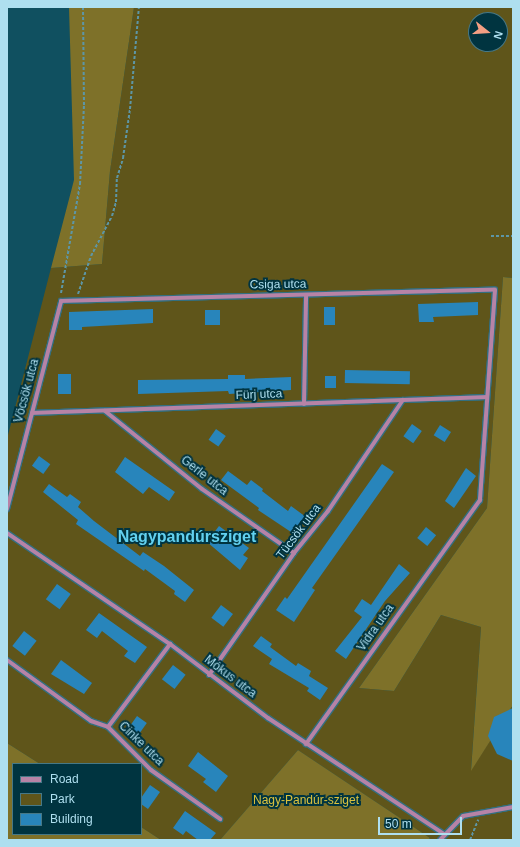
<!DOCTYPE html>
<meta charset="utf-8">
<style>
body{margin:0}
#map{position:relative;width:520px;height:847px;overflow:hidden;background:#105060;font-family:Helvetica,sans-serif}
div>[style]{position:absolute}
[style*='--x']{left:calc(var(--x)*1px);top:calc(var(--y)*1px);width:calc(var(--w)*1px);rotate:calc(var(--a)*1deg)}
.green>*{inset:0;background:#5f551a}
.forest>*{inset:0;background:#7e7129}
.building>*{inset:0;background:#2885bb;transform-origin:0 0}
.path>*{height:2px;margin-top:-1px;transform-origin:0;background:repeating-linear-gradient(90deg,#5d96a6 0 3px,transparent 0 5px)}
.roads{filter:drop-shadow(1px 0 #336f7f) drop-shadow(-1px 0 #336f7f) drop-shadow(0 1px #336f7f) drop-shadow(0 -1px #336f7f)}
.street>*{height:4px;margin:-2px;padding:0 2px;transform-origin:2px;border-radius:2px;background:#b783a6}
span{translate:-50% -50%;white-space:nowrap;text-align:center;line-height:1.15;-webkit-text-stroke:4px #003440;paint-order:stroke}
.street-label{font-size:12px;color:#aedfef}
.park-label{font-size:12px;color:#d9c23f}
.district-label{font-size:16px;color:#62d1f0;font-weight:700}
.frame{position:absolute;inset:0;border:8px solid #aedfef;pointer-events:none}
.legend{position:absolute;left:12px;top:763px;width:130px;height:72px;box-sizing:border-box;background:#003440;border:1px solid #467886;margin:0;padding:5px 7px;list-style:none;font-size:12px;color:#aedfef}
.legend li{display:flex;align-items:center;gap:8px;height:20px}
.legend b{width:20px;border:1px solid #467886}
.north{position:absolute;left:468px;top:12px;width:40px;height:40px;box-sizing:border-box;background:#003440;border:1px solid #467886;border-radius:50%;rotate:107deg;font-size:11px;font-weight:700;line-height:16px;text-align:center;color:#aedfef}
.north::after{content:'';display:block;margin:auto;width:14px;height:18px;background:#f39f83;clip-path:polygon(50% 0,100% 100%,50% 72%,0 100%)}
.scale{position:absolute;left:378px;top:817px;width:84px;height:18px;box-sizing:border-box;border:2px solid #aedfef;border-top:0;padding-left:5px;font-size:12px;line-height:14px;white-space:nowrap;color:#aedfef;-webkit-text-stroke:3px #003440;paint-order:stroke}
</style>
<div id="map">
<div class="green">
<i style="clip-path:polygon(evenodd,134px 7px,513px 7px,513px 278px,503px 277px,487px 508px,359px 688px,394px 691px,441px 615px,481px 627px,471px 770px,513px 705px,513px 840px,428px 840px,430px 838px,298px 750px,220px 840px,161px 840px,141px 827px,141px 764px,40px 764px,7px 743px,7px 439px,51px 268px,102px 264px,110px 171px,134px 7px,476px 20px,500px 20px,500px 44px,476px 44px,476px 20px)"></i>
</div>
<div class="forest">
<i style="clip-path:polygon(69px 7px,134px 7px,110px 171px,102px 264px,51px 268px,74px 180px)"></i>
<i style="clip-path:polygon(503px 277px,513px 278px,513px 705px,471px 771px,481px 627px,441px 615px,394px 691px,359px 688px,487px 508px)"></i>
<i style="clip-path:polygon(7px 743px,40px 764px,13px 764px,13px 834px,141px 834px,141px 827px,161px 840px,7px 840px)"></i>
<i style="clip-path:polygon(298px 750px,430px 838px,428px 840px,220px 840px)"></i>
</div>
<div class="building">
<i style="clip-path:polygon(478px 302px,478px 315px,433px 317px,434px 322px,419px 322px,418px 304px)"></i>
<i style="left:324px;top:307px;width:11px;height:18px"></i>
<i style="clip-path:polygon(153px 309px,153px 323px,82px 327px,82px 330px,69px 330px,69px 312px)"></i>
<i style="left:205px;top:310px;width:15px;height:15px"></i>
<i style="left:345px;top:370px;width:65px;height:13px;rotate:1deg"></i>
<i style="left:58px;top:374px;width:13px;height:20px"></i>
<i style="clip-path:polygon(228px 375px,245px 375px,245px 379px,291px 377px,291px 390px,245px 393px,229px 394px,228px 391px,138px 394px,138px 380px,228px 379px)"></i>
<i style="left:325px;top:376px;width:11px;height:12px"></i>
<i style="left:412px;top:424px;width:12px;height:15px;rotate:35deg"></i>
<i style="left:440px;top:425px;width:13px;height:12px;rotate:32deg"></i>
<i style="left:216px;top:429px;width:12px;height:13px;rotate:35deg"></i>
<i style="left:39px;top:456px;width:14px;height:12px;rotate:36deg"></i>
<i style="clip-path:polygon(125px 457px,175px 492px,169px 501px,149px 487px,143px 494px,115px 472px)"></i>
<i style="clip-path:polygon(382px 464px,394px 472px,312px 588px,315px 590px,294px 622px,276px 610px,285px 597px,287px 599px)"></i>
<i style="clip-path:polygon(466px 468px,476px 476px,454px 508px,445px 501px)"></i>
<i style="clip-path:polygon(228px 471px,247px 485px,251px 480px,263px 489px,262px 491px,288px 511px,291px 506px,306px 517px,294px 534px,258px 510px,259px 508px,221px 480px)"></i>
<i style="clip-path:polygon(49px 484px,67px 497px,70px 494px,81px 502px,78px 507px,94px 521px,140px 556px,143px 552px,164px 566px,194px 590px,185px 602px,174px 594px,175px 591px,145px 569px,144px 571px,76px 524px,78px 520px,43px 492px)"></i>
<i style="clip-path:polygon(219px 526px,249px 548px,243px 555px,248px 558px,240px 570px,207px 542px)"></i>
<i style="left:426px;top:527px;width:13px;height:14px;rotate:39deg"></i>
<i style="clip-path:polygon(399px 564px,410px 573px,385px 601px,346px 659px,335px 651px,362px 617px,354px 611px,362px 599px,371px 605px)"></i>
<i style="left:57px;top:584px;width:17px;height:19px;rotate:36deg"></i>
<i style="left:221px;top:605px;width:15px;height:16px;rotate:37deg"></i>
<i style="clip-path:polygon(99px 613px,147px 647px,135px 663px,124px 656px,128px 651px,102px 631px,97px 638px,86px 630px)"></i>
<i style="left:24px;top:631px;width:16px;height:19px;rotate:38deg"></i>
<i style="clip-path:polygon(261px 636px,272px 644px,270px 647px,296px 666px,298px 663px,311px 671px,309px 676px,328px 688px,320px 700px,307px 691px,309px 688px,269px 664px,272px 659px,253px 646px)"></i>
<i style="clip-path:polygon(61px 660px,92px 683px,84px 694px,51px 674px)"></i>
<i style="left:173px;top:665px;width:16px;height:18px;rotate:38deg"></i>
<i style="clip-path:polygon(513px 708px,513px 761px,497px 754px,488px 736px,494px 717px)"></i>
<i style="left:137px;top:716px;width:12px;height:16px;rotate:35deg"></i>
<i style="clip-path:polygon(198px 752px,228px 776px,216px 792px,203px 782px,206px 779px,188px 766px)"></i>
<i style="clip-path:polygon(150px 785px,160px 792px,148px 809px,141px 804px,141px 798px)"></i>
<i style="clip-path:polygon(185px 811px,216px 833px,210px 840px,198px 840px,186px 831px,183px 835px,173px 828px)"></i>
</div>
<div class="path">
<i style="--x:491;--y:236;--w:22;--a:0"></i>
<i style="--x:61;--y:293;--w:111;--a:-80.1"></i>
<i style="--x:80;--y:184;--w:79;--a:-87.1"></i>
<i style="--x:84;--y:105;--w:98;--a:-90.6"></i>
<i style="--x:78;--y:294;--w:40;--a:-71.1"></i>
<i style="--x:91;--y:256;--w:45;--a:-62.3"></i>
<i style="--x:112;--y:216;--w:15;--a:-74"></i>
<i style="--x:116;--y:202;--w:24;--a:-88"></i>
<i style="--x:117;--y:178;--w:21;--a:-73"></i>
<i style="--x:123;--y:158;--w:49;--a:-81.9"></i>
<i style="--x:130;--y:109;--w:102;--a:-85"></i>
<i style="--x:470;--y:840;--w:22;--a:-68"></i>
</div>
<div class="roads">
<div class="street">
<i style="--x:304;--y:404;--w:109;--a:-88.9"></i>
<i style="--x:105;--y:411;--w:124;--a:38.8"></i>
<i style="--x:202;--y:489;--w:112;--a:34.8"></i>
<i style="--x:32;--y:413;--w:455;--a:-2"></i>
<i style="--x:7;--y:509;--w:215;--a:-75.4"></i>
<i style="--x:61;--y:301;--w:434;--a:-1.5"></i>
<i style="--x:495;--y:290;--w:211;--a:94.1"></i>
<i style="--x:480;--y:500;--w:300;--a:125.5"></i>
<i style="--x:7;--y:533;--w:197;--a:34.3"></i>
<i style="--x:170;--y:644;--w:123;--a:37.1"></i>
<i style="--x:268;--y:718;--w:211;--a:33.4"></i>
<i style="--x:7;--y:660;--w:104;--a:36"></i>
<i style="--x:91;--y:721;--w:18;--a:19"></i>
<i style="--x:108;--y:727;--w:61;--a:45"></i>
<i style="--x:151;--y:770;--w:85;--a:35.4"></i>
<i style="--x:209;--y:675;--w:149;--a:-55.1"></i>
<i style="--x:294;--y:553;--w:54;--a:-51"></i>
<i style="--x:328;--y:511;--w:134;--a:-56"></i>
<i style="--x:108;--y:727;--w:104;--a:-53.2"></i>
<i style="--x:440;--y:840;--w:33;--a:-46"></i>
<i style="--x:463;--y:816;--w:51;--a:-10.2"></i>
</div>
</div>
<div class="street-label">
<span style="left:278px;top:285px;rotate:-1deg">Csiga utca</span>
<span style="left:27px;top:391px;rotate:-75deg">Vöcsök utca</span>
<span style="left:259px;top:395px;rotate:-2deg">Fürj utca</span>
<span style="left:204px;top:476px;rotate:38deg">Gerle utca</span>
<span style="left:299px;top:532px;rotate:-53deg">Tücsök utca</span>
<span style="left:376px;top:628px;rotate:-55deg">Vidra utca</span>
<span style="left:230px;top:677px;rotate:37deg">Mókus utca</span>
<span style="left:141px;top:744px;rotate:44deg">Cinke utca</span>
</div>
<div class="park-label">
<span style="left:306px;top:801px">Nagy-Pandúr-sziget</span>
</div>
<div class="district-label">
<span style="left:187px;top:537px">Nagypandúrsziget</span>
</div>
<div class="frame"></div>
<ul class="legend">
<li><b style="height:5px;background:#b783a6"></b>Road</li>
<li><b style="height:11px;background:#5f551a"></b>Park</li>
<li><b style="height:11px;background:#2885bb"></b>Building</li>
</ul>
<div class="north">N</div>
<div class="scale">50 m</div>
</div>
